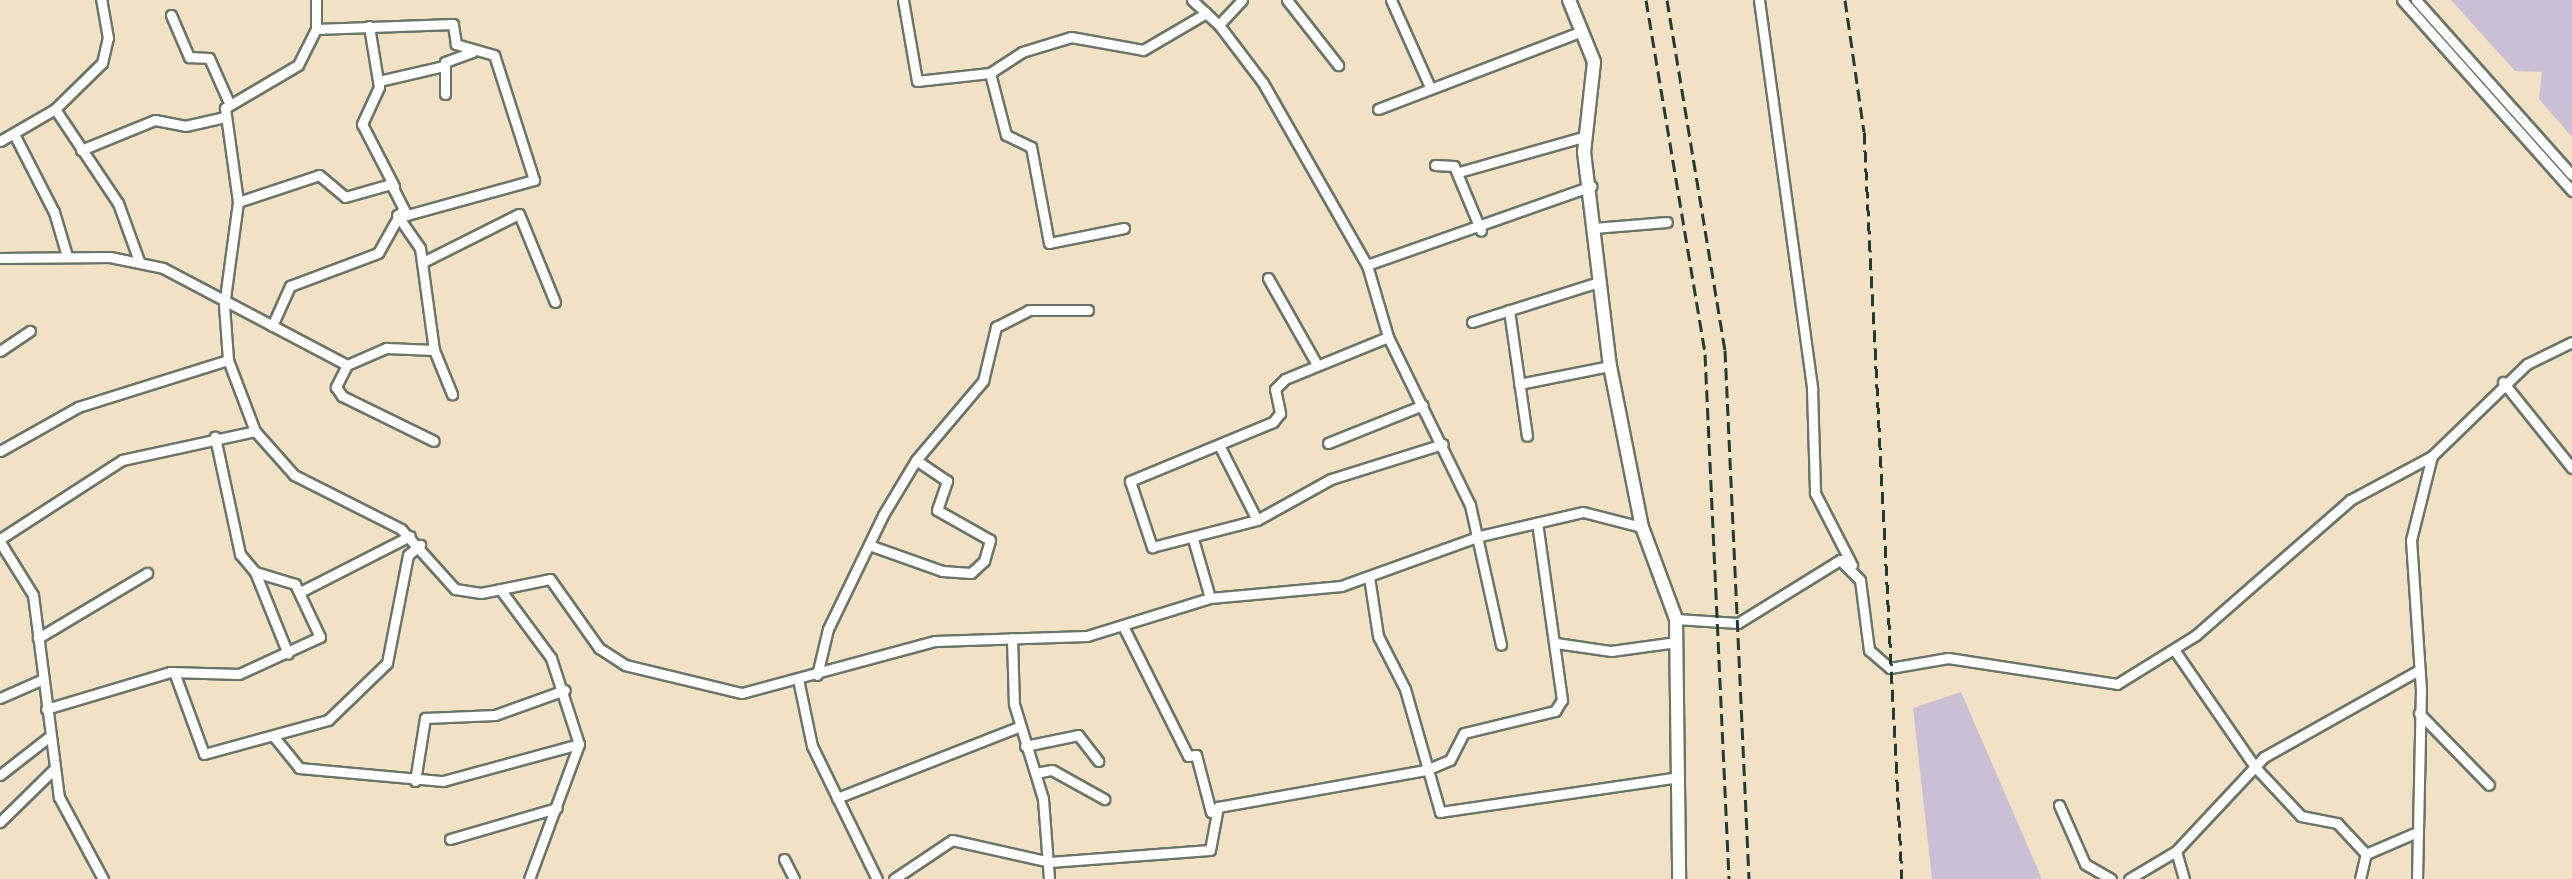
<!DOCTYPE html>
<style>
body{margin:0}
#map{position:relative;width:2572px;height:879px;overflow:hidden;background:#f2e1c5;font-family:"Architects Daughter",sans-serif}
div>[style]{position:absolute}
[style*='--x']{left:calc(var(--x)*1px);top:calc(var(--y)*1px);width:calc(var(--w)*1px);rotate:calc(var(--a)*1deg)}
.industrial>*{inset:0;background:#cbbfd5}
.roads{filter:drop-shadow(2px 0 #697667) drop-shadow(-2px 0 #697667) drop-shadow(0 2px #697667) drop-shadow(0 -2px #697667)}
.street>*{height:9px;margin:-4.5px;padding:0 4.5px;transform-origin:4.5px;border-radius:4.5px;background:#fff}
.secondary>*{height:12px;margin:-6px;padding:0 6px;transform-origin:6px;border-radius:6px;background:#fff}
.rail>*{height:3px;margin-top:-1.5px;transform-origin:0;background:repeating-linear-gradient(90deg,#1f3d34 0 12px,transparent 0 18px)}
span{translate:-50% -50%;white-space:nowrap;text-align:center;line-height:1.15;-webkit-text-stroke:7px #f7f3e8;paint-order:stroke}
</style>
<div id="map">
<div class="industrial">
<i style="clip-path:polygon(2451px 0,2572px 0,2572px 137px,2539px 99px,2542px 72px,2515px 71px)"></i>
<i style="clip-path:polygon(1961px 692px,2042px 879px,1932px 879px,1913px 708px)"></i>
</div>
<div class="roads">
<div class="street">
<i style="--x:316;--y:0;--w:29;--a:90"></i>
<i style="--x:316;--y:29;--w:40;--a:116.6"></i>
<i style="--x:298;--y:65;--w:85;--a:149.5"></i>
<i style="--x:225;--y:108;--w:95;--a:82.1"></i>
<i style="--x:238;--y:202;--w:104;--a:97.7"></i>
<i style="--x:224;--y:305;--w:55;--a:85.8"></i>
<i style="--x:228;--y:360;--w:76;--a:69.2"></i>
<i style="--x:255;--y:431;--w:59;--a:48.4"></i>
<i style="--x:294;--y:475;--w:120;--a:26.8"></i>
<i style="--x:401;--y:529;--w:81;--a:48"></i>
<i style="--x:455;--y:589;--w:26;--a:9"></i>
<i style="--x:481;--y:593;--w:70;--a:-11.5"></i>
<i style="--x:550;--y:579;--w:85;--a:54.6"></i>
<i style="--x:599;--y:648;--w:31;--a:33"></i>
<i style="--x:625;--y:665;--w:120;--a:13.5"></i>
<i style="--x:742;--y:693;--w:200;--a:-15.1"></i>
<i style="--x:935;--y:641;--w:152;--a:-1.9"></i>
<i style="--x:1087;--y:636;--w:129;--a:-17.2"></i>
<i style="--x:1210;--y:598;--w:132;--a:-5.2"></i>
<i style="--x:1341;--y:586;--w:148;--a:-19.8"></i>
<i style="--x:1480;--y:536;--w:106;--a:-13.1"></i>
<i style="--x:1583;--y:512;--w:61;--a:14.3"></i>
<i style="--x:903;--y:0;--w:82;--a:80.2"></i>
<i style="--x:917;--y:81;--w:73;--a:-6.3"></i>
<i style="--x:1192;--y:0;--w:37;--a:43"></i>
<i style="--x:1242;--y:0;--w:34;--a:133"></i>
<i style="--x:1219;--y:25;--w:73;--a:52.8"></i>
<i style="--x:1263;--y:83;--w:210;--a:60.3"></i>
<i style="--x:1367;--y:265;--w:75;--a:73.7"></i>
<i style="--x:1388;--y:337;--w:187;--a:64"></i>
<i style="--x:1470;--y:505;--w:143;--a:77.5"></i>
<i style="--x:1287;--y:0;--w:83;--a:51.9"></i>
<i style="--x:1391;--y:0;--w:95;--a:65.9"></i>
<i style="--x:1759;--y:0;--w:393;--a:82.2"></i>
<i style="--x:1812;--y:389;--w:104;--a:88.3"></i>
<i style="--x:1815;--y:493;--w:81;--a:62.8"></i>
<i style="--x:2402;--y:0;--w:256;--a:48.3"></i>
<i style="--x:2416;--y:0;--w:234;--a:48.3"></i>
<i style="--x:171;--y:15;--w:46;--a:66.8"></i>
<i style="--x:189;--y:57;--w:20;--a:3"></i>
<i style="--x:209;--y:58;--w:49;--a:66"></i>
<i style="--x:369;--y:26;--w:62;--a:80.7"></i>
<i style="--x:379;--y:87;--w:41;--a:114.7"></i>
<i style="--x:362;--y:124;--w:70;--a:62.7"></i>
<i style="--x:379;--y:81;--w:67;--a:-13"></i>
<i style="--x:445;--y:94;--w:32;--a:-90"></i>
<i style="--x:445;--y:62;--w:29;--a:-20"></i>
<i style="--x:55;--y:109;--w:113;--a:56.2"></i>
<i style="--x:118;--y:203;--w:62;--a:70.1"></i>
<i style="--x:1378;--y:109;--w:218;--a:-20.9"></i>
<i style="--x:14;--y:134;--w:88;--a:62.9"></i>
<i style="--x:54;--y:212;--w:46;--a:73.5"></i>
<i style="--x:0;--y:141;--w:64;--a:-30.2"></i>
<i style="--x:55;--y:109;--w:66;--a:-44.4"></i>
<i style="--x:102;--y:63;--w:26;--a:-77"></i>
<i style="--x:108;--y:38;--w:39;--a:-100"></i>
<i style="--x:81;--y:150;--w:80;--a:-22.1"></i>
<i style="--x:155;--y:120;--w:31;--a:11"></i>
<i style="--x:185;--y:126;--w:41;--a:-12.7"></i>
<i style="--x:1435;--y:165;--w:19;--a:3"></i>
<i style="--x:1454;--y:166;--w:70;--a:67.4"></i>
<i style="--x:1459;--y:172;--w:132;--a:-15.8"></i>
<i style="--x:238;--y:202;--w:85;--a:-18.4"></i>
<i style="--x:319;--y:175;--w:34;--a:40"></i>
<i style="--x:345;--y:197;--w:48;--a:-15.8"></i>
<i style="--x:391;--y:184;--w:35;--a:63"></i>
<i style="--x:407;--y:215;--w:132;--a:-15.4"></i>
<i style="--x:534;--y:180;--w:131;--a:-107.7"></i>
<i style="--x:494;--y:55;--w:40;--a:-164"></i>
<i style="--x:456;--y:44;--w:20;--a:-99"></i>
<i style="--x:453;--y:24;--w:137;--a:177.9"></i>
<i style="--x:397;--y:215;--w:40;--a:55.1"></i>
<i style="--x:420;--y:248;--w:103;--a:82.2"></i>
<i style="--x:434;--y:350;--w:48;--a:67.8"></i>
<i style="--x:1124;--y:228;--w:76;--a:168.7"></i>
<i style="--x:1049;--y:243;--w:98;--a:-100.6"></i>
<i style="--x:1031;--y:147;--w:28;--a:-154"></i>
<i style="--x:1006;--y:135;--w:64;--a:-104.5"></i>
<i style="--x:990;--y:73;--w:38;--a:-33"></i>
<i style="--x:1022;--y:52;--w:51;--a:-17"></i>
<i style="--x:1071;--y:37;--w:73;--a:10.2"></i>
<i style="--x:1143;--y:50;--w:73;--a:-30.4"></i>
<i style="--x:1594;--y:228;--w:73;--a:-4.7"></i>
<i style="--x:0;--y:258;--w:110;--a:-0.5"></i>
<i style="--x:110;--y:257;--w:54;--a:11.7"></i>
<i style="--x:163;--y:268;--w:208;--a:27.8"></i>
<i style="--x:347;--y:365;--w:43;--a:-23.6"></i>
<i style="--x:386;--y:348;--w:48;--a:2.4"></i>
<i style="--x:423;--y:262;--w:107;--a:-26.6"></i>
<i style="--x:519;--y:214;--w:95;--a:67.8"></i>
<i style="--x:1367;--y:265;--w:238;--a:-19.4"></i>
<i style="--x:1268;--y:278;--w:95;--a:60.5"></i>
<i style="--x:1509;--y:310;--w:127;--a:81.9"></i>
<i style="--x:1472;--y:322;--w:133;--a:-17.5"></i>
<i style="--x:272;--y:326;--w:44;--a:-65.8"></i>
<i style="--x:290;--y:286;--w:94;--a:-20.6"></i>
<i style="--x:378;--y:253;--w:47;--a:-60.7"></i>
<i style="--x:1388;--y:337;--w:111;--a:157.8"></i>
<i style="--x:1285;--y:379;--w:14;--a:135"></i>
<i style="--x:1275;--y:389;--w:25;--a:78"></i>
<i style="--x:1280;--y:413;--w:11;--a:128"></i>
<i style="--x:1273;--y:422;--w:155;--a:157.6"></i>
<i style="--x:1130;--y:481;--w:70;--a:71.6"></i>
<i style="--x:1152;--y:547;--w:108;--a:-14.4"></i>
<i style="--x:1257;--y:520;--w:85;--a:-29"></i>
<i style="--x:1331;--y:479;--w:117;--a:-17.4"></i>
<i style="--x:0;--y:351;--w:36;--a:-34"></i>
<i style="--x:347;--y:365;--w:25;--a:117"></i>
<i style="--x:336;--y:387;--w:11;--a:56"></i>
<i style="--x:342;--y:396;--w:102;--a:26.1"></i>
<i style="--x:2503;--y:382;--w:110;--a:51.3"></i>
<i style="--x:1519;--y:384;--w:93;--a:-11.2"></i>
<i style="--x:1328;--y:443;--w:102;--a:-21.8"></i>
<i style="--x:1219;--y:445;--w:84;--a:63.1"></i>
<i style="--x:0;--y:451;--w:90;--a:-29.4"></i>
<i style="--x:78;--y:407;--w:157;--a:-17.4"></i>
<i style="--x:0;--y:539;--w:145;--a:-32.9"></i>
<i style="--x:122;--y:460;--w:136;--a:-12.3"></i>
<i style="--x:1193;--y:539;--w:61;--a:73.9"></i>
<i style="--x:0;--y:542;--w:62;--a:58.1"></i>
<i style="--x:33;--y:595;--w:204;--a:82.7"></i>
<i style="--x:59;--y:797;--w:93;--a:61.8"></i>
<i style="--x:869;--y:545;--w:77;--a:19.6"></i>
<i style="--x:942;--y:571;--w:29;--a:4"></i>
<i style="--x:971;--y:573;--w:18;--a:-43"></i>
<i style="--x:984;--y:561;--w:22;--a:-74"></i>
<i style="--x:990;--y:540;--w:61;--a:-150.5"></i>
<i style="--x:937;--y:510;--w:31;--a:-71"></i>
<i style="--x:947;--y:481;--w:37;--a:-146"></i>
<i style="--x:255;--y:572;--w:88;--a:68.1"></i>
<i style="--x:1369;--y:577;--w:60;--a:81.3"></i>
<i style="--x:1378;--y:636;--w:59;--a:63"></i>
<i style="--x:1405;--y:689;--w:128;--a:74.1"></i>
<i style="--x:1440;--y:812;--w:234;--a:-8.3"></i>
<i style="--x:500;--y:589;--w:86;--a:53.5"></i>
<i style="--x:551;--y:658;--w:90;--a:72"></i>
<i style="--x:579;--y:744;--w:144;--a:110.3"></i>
<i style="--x:302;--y:591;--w:121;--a:-27"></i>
<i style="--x:1676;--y:619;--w:62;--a:3.7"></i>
<i style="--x:1738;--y:623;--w:120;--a:-31.7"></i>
<i style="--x:1840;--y:560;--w:28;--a:45"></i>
<i style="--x:1860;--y:580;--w:71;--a:82.7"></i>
<i style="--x:1869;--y:650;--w:28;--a:41"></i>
<i style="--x:1890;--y:668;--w:59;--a:-9.8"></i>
<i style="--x:1948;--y:658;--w:171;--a:8.7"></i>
<i style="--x:2117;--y:684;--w:93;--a:-31.8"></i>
<i style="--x:2196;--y:635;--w:205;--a:-41.2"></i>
<i style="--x:2350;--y:500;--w:93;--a:-28.2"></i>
<i style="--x:2432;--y:456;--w:132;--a:-44.1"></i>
<i style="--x:2527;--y:364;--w:50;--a:-26.1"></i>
<i style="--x:1123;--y:626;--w:145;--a:63.4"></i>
<i style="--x:1188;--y:756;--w:8;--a:-7"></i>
<i style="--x:1196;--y:755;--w:59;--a:75.3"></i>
<i style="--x:38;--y:638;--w:127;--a:-30.8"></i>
<i style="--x:1012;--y:638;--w:66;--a:88.3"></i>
<i style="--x:1014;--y:704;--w:99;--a:73"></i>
<i style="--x:1043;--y:799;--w:80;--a:85.7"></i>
<i style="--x:1556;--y:643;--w:56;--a:8.3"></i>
<i style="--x:1611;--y:651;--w:66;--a:-7.9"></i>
<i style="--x:2175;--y:651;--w:141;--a:55.4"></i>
<i style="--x:2255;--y:767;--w:67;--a:46.8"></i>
<i style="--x:2301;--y:816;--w:37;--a:11"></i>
<i style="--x:2337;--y:823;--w:42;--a:46.9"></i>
<i style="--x:174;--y:672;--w:87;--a:69.9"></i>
<i style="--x:204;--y:754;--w:129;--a:-15.3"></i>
<i style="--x:328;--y:720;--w:82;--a:-44"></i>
<i style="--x:387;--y:663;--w:110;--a:-79"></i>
<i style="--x:408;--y:555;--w:16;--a:-40"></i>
<i style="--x:817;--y:675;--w:47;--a:-76.6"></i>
<i style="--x:828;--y:629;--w:127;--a:-64.2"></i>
<i style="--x:883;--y:515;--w:64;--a:-59"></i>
<i style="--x:916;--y:460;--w:104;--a:-49.7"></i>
<i style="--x:983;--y:381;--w:56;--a:-76.5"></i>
<i style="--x:996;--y:327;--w:37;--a:-27"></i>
<i style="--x:1029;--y:310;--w:59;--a:0"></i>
<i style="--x:798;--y:679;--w:68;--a:78.2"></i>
<i style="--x:812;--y:746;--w:148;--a:64"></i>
<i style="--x:0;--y:698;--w:45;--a:-23.7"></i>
<i style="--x:46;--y:709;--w:129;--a:-16.6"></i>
<i style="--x:170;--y:672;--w:69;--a:1.7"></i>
<i style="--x:239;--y:674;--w:89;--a:-24.6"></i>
<i style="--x:320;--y:637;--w:59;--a:-115.3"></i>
<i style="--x:295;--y:584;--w:42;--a:-163.3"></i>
<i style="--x:255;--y:572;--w:23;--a:-130"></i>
<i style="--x:240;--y:554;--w:120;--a:-102.1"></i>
<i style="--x:2419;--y:713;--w:100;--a:45.8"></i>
<i style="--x:275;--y:738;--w:38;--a:51"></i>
<i style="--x:299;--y:768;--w:145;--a:5.2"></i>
<i style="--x:443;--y:781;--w:141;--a:-15.2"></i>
<i style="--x:1025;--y:746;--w:54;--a:-11.7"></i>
<i style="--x:1078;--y:735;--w:33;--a:52"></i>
<i style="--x:1036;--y:773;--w:16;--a:-11"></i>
<i style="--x:1052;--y:770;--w:60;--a:29.1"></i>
<i style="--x:0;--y:775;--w:63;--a:-38"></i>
<i style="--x:415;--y:781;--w:64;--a:-81"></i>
<i style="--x:425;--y:718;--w:70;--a:-2.5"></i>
<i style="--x:495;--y:715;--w:74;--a:-19.7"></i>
<i style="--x:837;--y:798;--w:194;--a:-21.4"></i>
<i style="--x:2059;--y:805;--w:64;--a:66.2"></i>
<i style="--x:2085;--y:864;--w:30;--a:30"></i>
<i style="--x:0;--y:822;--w:74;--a:-44.5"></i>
<i style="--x:450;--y:839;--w:111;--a:-16.2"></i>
<i style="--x:784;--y:859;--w:22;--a:63"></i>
<i style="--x:894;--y:879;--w:70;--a:-33.9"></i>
<i style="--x:952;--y:840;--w:100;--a:12.7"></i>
<i style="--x:1050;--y:862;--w:160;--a:-4.3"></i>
<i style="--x:1210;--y:850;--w:44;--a:-79.5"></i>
<i style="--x:1218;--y:807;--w:211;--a:-10.1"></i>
<i style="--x:1426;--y:770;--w:26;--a:-23"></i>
<i style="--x:1450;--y:760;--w:30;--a:-63"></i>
<i style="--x:1464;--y:733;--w:94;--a:-13.6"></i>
<i style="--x:1555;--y:711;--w:13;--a:-58"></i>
<i style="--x:1562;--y:700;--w:179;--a:-98"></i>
<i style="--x:2129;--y:879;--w:55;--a:-30.8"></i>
<i style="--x:2184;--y:879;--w:29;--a:-106"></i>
<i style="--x:2176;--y:851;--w:129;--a:-46.9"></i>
<i style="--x:2264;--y:757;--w:178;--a:-29.3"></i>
<i style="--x:2360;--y:879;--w:26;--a:-77"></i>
<i style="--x:2366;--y:854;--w:56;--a:-23.3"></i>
<i style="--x:2417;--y:879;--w:189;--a:-88.8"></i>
<i style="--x:2421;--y:690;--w:150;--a:-93.8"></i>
<i style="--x:2411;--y:540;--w:87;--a:-76"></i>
</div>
<div class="secondary">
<i style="--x:1569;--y:0;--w:67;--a:68"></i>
<i style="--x:1594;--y:62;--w:91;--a:96.3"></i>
<i style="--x:1584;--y:152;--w:216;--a:83.1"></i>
<i style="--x:1610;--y:366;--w:164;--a:78.8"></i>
<i style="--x:1642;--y:527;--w:98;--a:69.7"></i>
<i style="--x:1676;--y:619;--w:260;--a:89.3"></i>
</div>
</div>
<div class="rail">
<i style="--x:1646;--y:0;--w:359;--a:80.5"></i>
<i style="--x:1705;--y:354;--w:526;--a:87.38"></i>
<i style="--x:1667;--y:0;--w:355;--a:80.6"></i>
<i style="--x:1725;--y:350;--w:530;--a:87.4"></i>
<i style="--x:1845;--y:0;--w:133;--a:81.8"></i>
<i style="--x:1864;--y:132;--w:748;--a:87.09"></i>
</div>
</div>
